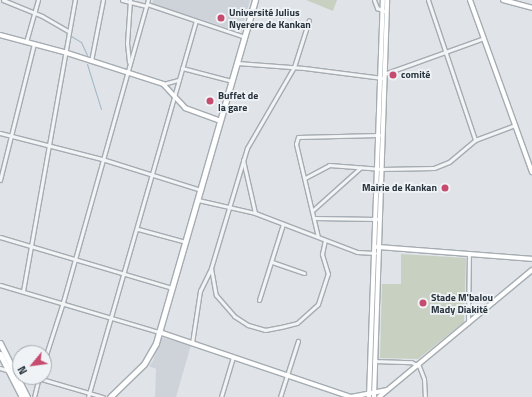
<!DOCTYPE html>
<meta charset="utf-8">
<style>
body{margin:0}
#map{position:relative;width:532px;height:397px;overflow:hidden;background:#e0e4e8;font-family:"Titillium Web",sans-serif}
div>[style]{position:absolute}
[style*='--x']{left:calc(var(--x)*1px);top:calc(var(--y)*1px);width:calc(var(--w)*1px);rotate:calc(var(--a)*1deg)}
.built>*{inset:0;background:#ced3da}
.green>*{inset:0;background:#c8d1c1}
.stream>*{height:1px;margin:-0.5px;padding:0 0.5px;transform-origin:0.5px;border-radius:0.5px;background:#9db6c6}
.roads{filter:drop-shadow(1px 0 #a5acb2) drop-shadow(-1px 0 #a5acb2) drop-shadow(0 1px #a5acb2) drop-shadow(0 -1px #a5acb2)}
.street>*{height:3px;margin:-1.5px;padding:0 1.5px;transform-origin:1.5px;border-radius:1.5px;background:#f2f4f6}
.secondary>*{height:4px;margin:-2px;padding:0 2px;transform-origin:2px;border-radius:2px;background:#fff}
.highway>*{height:5px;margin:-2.5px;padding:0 2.5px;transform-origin:2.5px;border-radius:2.5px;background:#fff}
.dots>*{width:11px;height:11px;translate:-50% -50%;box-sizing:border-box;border:2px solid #eff3f6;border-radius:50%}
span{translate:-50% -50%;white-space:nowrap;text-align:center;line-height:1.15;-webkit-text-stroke:3.5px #eff3f6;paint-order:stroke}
.poi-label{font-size:10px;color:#29343e;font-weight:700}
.left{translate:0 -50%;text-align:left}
.right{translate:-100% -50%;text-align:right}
.north{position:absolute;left:12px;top:345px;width:40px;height:40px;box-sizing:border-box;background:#eff3f6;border:1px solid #a0a7ac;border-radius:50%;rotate:241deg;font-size:11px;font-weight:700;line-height:16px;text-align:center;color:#29343e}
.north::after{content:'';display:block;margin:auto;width:14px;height:18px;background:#c64c6f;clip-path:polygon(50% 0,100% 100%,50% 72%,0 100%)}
</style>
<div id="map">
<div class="built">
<i style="clip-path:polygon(153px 0,250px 0,241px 32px,152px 4px)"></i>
<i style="clip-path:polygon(160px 337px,191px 345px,176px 397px,155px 397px,156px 369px,149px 366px,153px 361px)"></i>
</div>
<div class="green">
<i style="clip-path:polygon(306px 0,337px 0,333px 11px)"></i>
<i style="clip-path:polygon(401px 254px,466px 258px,464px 322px,418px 359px,380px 358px,382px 284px,401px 284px)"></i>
</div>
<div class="stream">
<i style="--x:1;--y:1;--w:32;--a:22"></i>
<i style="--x:36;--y:15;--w:11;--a:27"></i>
<i style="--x:71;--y:36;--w:12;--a:31"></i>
<i style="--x:81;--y:42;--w:14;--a:65"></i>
<i style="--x:87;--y:64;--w:47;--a:72.7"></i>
</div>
<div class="roads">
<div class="street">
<i style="--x:3;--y:0;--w:42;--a:22.3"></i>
<i style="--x:42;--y:16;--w:30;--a:30"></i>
<i style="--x:122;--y:0;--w:25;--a:14"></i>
<i style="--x:374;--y:0;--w:9;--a:69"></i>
<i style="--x:377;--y:8;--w:8;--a:23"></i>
<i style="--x:428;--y:0;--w:148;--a:71.4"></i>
<i style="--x:147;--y:4;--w:103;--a:18.6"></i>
<i style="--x:26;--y:42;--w:44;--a:-74.1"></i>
<i style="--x:91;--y:61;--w:62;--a:-78.9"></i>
<i style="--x:129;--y:62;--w:19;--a:-96"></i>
<i style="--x:127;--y:43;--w:43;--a:-86"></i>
<i style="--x:237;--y:63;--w:67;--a:4.3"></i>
<i style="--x:304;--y:68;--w:79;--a:7.3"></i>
<i style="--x:182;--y:68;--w:52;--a:14.6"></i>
<i style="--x:384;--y:74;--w:106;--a:-19.8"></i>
<i style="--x:163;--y:84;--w:16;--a:-15"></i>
<i style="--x:0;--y:133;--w:105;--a:14.3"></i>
<i style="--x:102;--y:159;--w:104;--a:17.4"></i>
<i style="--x:243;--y:160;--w:54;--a:77.2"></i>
<i style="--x:305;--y:178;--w:27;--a:-28"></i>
<i style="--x:329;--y:165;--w:53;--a:4.3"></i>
<i style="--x:382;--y:169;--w:52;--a:-1.1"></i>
<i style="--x:434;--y:168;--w:16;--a:-22"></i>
<i style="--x:449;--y:162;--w:34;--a:-40"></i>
<i style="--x:475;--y:140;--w:43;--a:-20.6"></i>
<i style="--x:0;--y:180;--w:140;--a:-76"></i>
<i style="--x:198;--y:200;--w:58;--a:12.8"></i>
<i style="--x:255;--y:213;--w:109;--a:20.9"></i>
<i style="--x:357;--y:252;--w:18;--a:3"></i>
<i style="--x:313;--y:210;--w:64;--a:-41.9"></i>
<i style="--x:315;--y:218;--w:62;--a:0.9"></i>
<i style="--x:138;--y:229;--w:50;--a:15.2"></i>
<i style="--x:0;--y:237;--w:179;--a:16.5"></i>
<i style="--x:318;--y:237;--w:96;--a:-103.3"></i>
<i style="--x:296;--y:144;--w:7;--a:-74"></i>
<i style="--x:298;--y:137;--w:81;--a:-1.4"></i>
<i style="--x:272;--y:262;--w:34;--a:19"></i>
<i style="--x:211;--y:268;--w:27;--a:80"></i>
<i style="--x:216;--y:295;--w:28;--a:49"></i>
<i style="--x:234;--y:316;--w:17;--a:33"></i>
<i style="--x:248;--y:325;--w:18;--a:16"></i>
<i style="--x:265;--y:330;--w:16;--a:-11"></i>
<i style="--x:281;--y:327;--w:16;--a:-14"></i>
<i style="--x:297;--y:323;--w:28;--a:-42"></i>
<i style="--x:318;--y:304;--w:32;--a:-72"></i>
<i style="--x:328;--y:274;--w:21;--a:-107"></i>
<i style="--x:322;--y:254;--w:14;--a:-78"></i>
<i style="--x:0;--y:285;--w:166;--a:16.5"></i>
<i style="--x:23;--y:291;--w:296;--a:-79.9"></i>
<i style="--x:259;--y:300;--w:80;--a:-72.5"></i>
<i style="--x:468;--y:323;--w:70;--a:-89.2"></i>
<i style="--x:192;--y:343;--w:53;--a:-81.3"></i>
<i style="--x:200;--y:291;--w:25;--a:-64"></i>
<i style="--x:211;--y:268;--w:125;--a:-73.3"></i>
<i style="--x:247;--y:148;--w:94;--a:-59.9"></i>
<i style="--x:294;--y:67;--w:49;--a:-72.3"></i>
<i style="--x:44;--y:361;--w:62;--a:-72.1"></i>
<i style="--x:63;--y:302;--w:314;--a:-74.3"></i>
<i style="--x:374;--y:361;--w:37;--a:2"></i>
<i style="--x:411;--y:362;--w:9;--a:27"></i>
<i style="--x:419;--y:366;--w:14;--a:69"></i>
<i style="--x:424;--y:379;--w:18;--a:87"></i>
<i style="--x:0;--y:368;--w:9;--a:18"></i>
<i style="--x:38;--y:378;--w:68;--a:16.3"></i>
<i style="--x:34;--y:397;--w:21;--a:-76"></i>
<i style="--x:88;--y:397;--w:391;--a:-74"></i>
<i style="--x:221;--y:397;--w:42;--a:-73.3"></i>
<i style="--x:280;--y:397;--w:59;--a:-72.2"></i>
</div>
<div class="secondary">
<i style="--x:470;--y:0;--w:183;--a:70.2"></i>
<i style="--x:503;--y:0;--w:30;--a:15"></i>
<i style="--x:0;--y:35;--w:66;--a:14.9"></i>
<i style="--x:64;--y:52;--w:104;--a:17.9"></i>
<i style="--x:163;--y:84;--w:33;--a:47"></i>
<i style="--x:185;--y:108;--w:38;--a:20"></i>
<i style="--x:377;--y:247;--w:155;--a:4.4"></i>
<i style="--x:159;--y:332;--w:203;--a:18.7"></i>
<i style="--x:351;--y:397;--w:37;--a:-11"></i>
<i style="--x:369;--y:397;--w:397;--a:-88"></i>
<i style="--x:374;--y:397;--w:397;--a:-88.1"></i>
<i style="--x:379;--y:397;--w:199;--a:-39.7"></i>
</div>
<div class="highway">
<i style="--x:0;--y:343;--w:60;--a:63.4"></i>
<i style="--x:0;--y:354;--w:48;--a:62.9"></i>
<i style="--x:110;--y:397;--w:47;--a:-44.1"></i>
<i style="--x:144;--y:364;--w:24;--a:-60"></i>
<i style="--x:156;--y:343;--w:357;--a:-73.9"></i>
</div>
</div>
<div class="dots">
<i style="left:221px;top:18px;background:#c64c6f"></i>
<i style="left:393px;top:75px;background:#c64c6f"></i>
<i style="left:210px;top:101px;background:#c64c6f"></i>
<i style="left:445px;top:188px;background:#c64c6f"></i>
<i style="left:423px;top:303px;background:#c64c6f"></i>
</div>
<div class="poi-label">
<span class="left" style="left:229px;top:18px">Université Julius<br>Nyerere de Kankan</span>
<span class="left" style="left:401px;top:75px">comité</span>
<span class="left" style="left:218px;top:101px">Buffet de<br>la gare</span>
<span class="right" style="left:437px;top:188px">Mairie de Kankan</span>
<span class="left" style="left:431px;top:303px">Stade M'balou<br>Mady Diakité</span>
</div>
<div class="north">N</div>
</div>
